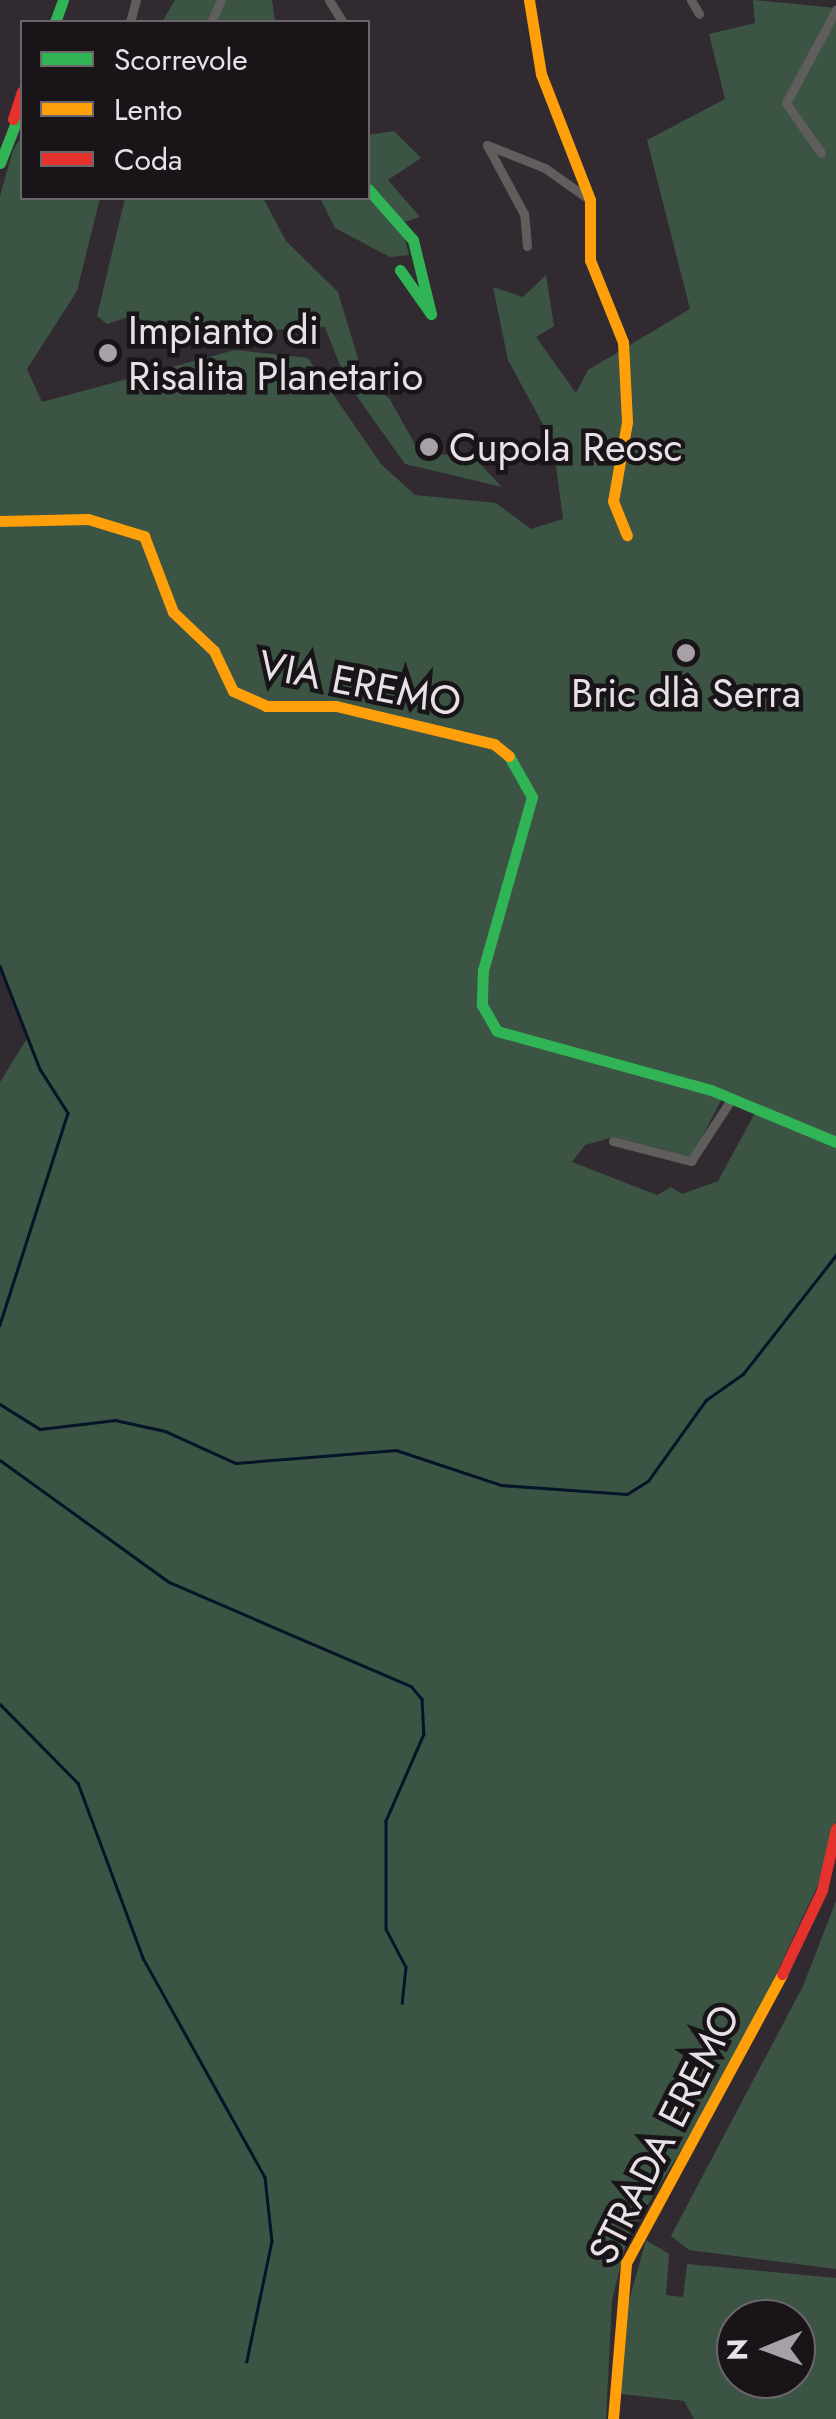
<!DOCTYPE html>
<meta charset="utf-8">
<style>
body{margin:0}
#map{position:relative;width:836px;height:2419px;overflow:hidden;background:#312b31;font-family:Jost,sans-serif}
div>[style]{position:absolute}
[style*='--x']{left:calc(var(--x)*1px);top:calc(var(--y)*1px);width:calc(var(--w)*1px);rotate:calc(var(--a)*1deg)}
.green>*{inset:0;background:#3b5443}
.stream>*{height:2.5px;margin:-1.25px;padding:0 1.25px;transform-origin:1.25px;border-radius:1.25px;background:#041528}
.street>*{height:9px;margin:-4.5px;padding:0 4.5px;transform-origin:4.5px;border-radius:4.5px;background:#605d5d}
.fast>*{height:11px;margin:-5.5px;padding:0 5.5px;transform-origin:5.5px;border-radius:5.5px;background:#30b455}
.slow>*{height:11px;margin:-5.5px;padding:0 5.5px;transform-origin:5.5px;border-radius:5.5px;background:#ff9f0a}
.jam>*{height:11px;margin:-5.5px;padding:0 5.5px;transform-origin:5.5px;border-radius:5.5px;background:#e5322d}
.dots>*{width:28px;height:28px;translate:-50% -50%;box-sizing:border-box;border:5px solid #181418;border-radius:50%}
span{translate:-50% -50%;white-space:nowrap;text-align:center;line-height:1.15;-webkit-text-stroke:9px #181418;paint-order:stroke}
.poi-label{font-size:40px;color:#e7e1e7}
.left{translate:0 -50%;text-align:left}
.street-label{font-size:40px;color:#e7e1e7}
.legend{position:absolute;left:20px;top:20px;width:350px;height:180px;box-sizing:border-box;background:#181418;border:2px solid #6b666b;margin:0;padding:12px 18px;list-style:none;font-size:30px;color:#e7e1e7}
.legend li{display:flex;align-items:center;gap:20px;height:50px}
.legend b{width:50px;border:2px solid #6b666b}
.north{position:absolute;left:716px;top:2299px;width:100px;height:100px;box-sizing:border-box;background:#181418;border:2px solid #6b666b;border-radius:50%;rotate:269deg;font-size:28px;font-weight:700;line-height:40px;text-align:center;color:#e7e1e7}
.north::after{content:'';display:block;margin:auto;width:35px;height:45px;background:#a7a1a7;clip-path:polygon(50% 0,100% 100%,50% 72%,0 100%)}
</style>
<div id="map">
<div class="green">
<i style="clip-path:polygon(175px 0,272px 0,275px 22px,162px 22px)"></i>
<i style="clip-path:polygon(evenodd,753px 0,836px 8px,836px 1821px,825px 1870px,730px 2072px,628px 2236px,612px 2300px,606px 2419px,0 2419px,0 1082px,28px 1037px,0 968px,0 196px,13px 150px,22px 136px,22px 198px,100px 198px,77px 291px,27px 369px,42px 402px,235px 350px,308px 358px,381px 464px,415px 495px,496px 503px,531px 529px,563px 519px,553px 443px,508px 360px,493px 287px,523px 297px,546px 275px,554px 326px,536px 337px,576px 393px,588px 370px,690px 309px,647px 140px,725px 99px,709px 34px,755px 23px,753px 0,722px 1098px,824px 1131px,756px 1111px,718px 1181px,682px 1194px,671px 1187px,657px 1195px,572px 1162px,585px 1145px,614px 1137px,692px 1157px,722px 1098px)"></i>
<i style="clip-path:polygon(394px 131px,421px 158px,388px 180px,420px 217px,401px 223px,409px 255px,390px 257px,335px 228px,320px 198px,368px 198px,368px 135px)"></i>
<i style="clip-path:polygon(125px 198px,263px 198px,286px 241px,338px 292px,365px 382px,389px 398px,421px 455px,471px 454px,502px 487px,405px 464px,346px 381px,325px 327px,186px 335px,131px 316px,107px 324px,97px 316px)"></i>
<i style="clip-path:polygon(836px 1901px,836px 2269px,689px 2250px,671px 2236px,803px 1986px)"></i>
<i style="clip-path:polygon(evenodd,646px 2240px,669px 2254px,666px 2295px,683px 2297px,687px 2264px,836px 2278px,836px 2419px,694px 2419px,684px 2401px,621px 2394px,623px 2322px,646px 2240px,736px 2319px,796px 2319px,796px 2379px,736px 2379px,736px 2319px)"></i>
</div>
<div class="stream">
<i style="--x:0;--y:966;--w:110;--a:68.8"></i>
<i style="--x:40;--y:1069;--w:52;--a:57.5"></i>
<i style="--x:68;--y:1113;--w:223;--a:107.8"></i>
<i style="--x:0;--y:1404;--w:47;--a:32"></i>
<i style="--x:40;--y:1429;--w:76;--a:-6.8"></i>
<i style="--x:115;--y:1420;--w:51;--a:12.4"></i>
<i style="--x:165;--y:1431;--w:78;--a:24.3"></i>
<i style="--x:236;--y:1463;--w:161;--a:-4.6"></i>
<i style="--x:396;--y:1450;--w:111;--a:18.4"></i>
<i style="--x:501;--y:1485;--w:126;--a:4.1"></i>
<i style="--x:627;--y:1494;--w:25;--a:-32"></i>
<i style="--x:648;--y:1481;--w:100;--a:-54.4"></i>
<i style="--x:706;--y:1400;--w:45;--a:-35.1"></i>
<i style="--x:743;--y:1374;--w:151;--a:-52"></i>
<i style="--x:0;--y:1460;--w:208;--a:35.8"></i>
<i style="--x:169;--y:1582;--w:263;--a:23.3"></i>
<i style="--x:411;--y:1686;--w:17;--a:50"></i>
<i style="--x:422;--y:1699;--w:35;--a:87"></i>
<i style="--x:424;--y:1734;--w:95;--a:113.6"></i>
<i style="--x:386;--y:1821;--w:108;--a:90"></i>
<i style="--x:386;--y:1929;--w:43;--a:62.2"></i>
<i style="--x:406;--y:1967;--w:36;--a:96"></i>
<i style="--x:0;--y:1704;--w:111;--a:45.4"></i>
<i style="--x:78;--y:1783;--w:187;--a:69.6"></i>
<i style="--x:143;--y:1958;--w:251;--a:60.9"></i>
<i style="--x:265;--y:2177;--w:64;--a:83.8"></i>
<i style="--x:272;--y:2241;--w:123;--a:101.8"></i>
</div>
<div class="street">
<i style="--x:329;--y:0;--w:26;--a:58"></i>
<i style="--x:691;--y:0;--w:16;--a:60"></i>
<i style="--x:130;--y:22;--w:23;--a:-75"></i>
<i style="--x:211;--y:22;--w:24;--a:-66"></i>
<i style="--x:821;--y:153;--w:61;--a:-125"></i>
<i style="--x:786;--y:103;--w:106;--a:-61.7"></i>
<i style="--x:527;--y:246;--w:32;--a:-95"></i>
<i style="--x:524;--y:214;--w:78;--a:-118.2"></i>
<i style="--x:487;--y:145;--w:62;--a:21.6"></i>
<i style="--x:545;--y:168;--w:55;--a:35.4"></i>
<i style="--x:613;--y:1141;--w:81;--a:14.4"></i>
<i style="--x:691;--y:1161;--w:75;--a:-56.9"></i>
</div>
<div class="fast">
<i style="--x:55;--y:22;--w:23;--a:-70"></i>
<i style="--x:0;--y:163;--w:60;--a:-68.6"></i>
<i style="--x:368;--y:189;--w:68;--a:48.6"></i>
<i style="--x:413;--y:240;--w:76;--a:76.3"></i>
<i style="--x:431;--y:314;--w:54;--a:-125.2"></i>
<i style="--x:509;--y:756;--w:47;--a:60.7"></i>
<i style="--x:532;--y:797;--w:180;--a:105.8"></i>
<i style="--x:483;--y:970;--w:35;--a:92"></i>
<i style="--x:482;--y:1005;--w:30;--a:60"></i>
<i style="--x:497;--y:1031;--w:222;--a:15.4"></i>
<i style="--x:711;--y:1090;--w:135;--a:22.6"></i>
</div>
<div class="slow">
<i style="--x:529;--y:0;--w:75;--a:80.8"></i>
<i style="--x:541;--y:74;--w:135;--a:68.7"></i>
<i style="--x:590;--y:200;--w:60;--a:90"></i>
<i style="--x:590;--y:260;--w:88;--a:68.1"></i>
<i style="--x:623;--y:342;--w:80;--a:87.1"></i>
<i style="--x:627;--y:422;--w:80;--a:100"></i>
<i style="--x:613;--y:501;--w:37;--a:68"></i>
<i style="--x:0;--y:521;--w:88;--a:-1.3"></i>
<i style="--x:88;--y:519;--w:59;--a:16.9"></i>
<i style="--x:144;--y:536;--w:81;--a:69.1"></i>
<i style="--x:173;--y:612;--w:57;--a:43.6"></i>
<i style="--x:214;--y:651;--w:44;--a:64.6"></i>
<i style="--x:233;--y:691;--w:36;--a:24"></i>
<i style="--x:266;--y:706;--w:70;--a:0"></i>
<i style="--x:336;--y:706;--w:163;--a:13.5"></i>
<i style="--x:494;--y:744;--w:19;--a:39"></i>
<i style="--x:613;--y:2419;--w:157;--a:-85.2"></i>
<i style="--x:626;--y:2263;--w:328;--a:-61.6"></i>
</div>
<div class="jam">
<i style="--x:13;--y:119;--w:29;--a:-72"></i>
<i style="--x:782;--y:1974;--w:93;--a:-64.5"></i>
<i style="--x:822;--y:1890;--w:63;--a:-77.1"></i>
</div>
<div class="dots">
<i style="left:108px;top:353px;background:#a7a1a7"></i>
<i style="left:429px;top:447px;background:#a7a1a7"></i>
<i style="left:686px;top:653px;background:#a7a1a7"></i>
</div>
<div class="poi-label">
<span class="left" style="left:128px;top:353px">Impianto di<br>Risalita Planetario</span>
<span class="left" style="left:449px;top:447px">Cupola Reosc</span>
<span style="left:686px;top:693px">Bric dlà Serra</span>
</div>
<div class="street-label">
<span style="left:360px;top:683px;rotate:11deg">VIA EREMO</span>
<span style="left:664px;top:2134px;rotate:-63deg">STRADA EREMO</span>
</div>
<ul class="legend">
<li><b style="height:12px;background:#30b455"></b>Scorrevole</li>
<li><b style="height:12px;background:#ff9f0a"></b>Lento</li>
<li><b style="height:12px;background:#e5322d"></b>Coda</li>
</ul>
<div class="north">N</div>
</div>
